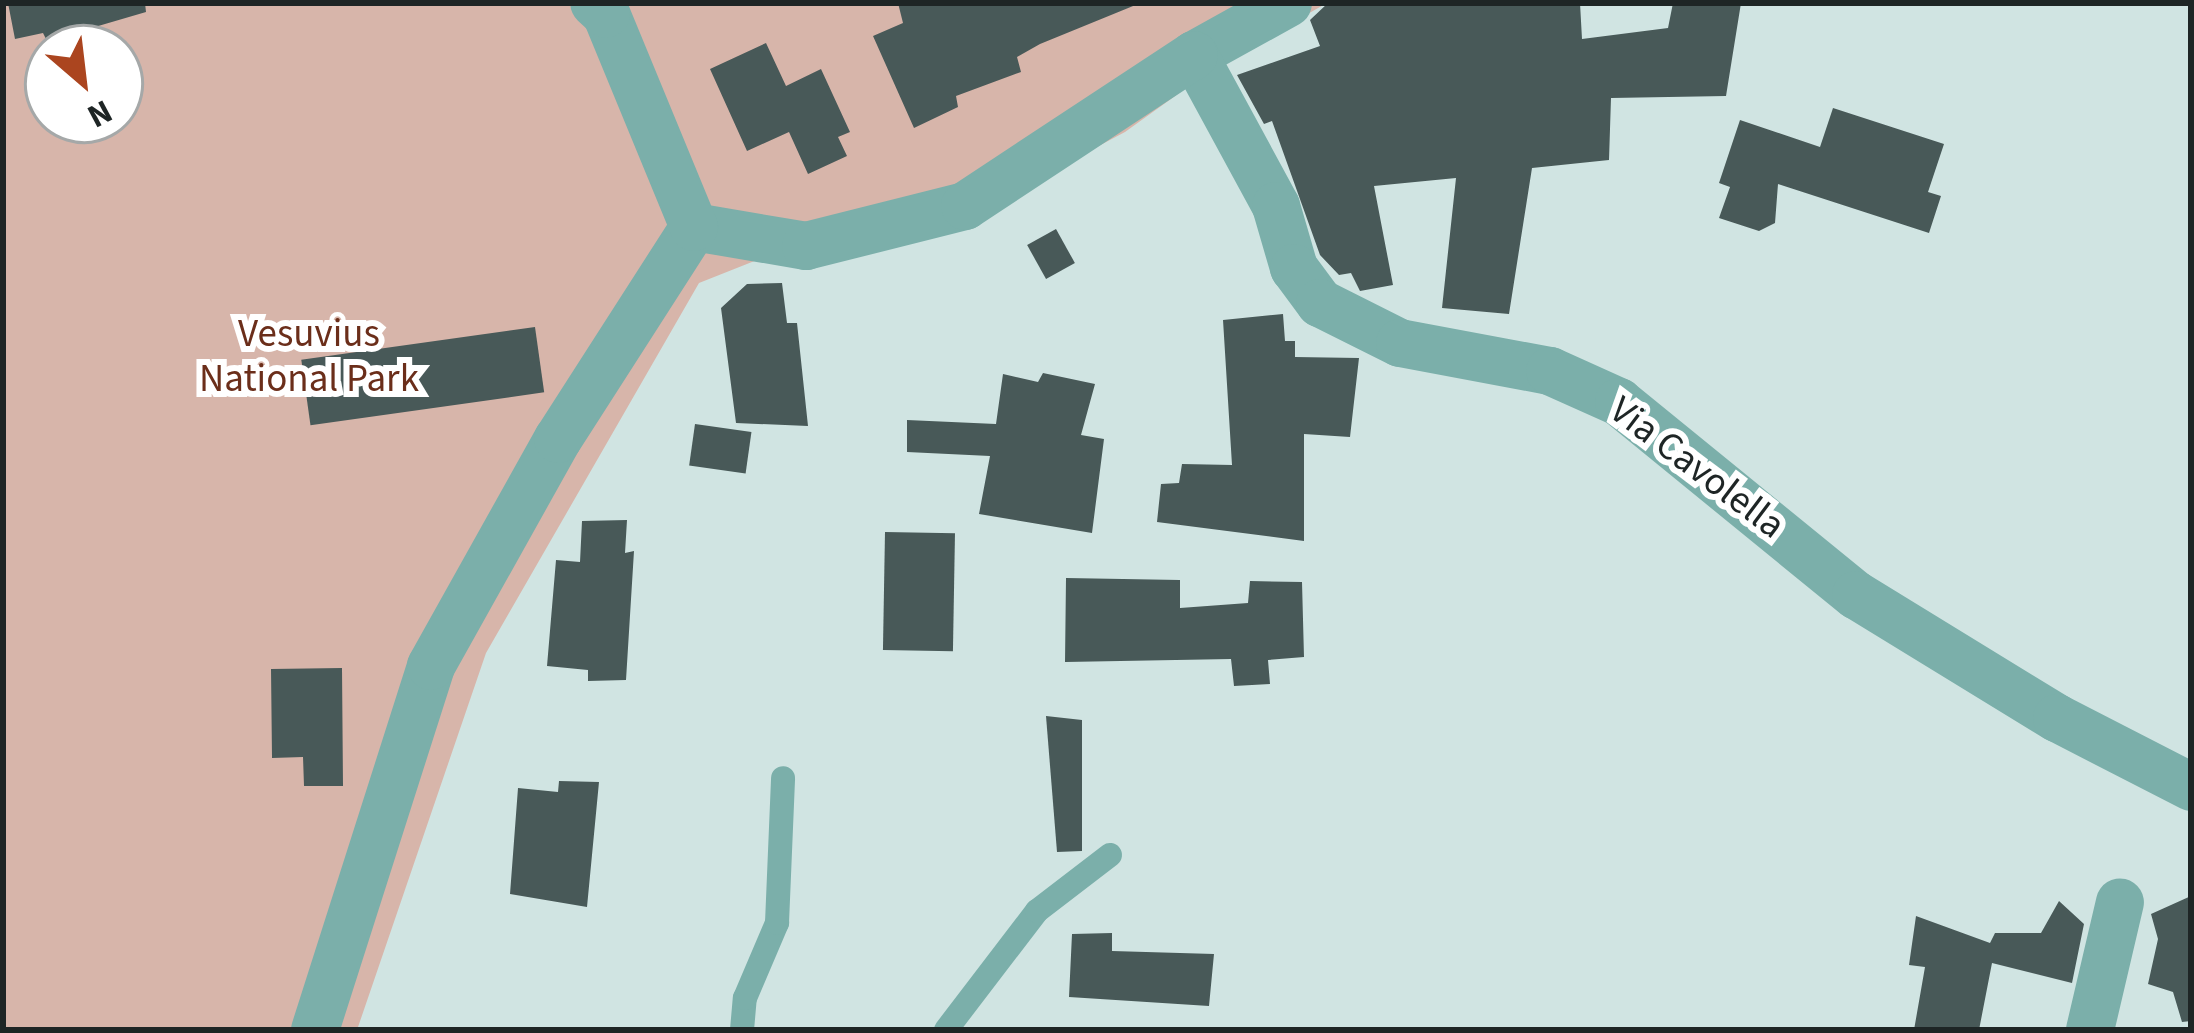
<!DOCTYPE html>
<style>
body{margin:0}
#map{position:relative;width:2194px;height:1033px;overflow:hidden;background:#d0e4e2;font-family:"Source Sans 3",sans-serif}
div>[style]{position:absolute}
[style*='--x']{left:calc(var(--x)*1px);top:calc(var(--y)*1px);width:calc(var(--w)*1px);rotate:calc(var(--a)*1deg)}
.green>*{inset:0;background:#d7b5aa}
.building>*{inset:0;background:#485958;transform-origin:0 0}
.lane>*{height:24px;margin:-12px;padding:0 12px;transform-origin:12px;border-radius:12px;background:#7bafaa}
.street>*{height:48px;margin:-24px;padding:0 24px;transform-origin:24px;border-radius:24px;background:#7bafaa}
span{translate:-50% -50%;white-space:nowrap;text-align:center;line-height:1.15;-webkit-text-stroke:12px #fff;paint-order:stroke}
.park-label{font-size:39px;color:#6b2e1a}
.street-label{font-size:39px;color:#1e2525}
.frame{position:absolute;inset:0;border:6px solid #1e2525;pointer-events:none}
.north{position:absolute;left:24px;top:24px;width:120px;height:120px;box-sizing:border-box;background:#fff;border:3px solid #a5a8a8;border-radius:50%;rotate:152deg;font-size:33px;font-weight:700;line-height:48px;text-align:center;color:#1e2525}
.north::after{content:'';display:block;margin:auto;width:42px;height:54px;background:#ab451f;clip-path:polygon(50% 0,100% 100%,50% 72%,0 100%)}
</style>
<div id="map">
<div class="green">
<i style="clip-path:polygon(evenodd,3px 3px,1327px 3px,1221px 63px,1125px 132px,989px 204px,757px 260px,699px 283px,486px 653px,357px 1030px,3px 1030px,3px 3px,48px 48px,120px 48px,120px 120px,48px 120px,48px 48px)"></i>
</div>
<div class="building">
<i style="clip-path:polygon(8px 3px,145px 3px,146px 12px,47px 41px,43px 33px,15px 39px)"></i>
<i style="clip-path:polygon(898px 3px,1137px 3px,1138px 4px,1040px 44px,1017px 57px,1021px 72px,956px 96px,958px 107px,914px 128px,873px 36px,903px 23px)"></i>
<i style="clip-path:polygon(1328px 3px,1580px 3px,1582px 39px,1668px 28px,1673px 3px,1741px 3px,1726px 96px,1611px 98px,1609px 160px,1532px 168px,1509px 314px,1442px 308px,1456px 178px,1374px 186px,1393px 285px,1360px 291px,1351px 273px,1339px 275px,1320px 255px,1272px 121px,1264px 124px,1237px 75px,1320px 46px,1310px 20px)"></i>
<i style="clip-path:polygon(766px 43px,786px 86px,821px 69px,850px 132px,838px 137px,847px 156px,808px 174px,789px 132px,747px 151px,710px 69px)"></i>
<i style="clip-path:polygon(1833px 108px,1944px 144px,1928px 192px,1941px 196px,1929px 233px,1778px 184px,1775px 223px,1759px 231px,1719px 218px,1730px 187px,1719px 183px,1740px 120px,1820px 147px)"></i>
<i style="left:1056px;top:229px;width:39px;height:33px;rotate:61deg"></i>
<i style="clip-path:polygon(782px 283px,787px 323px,797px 323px,808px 426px,736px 423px,721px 308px,747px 284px)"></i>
<i style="clip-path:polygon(1283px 314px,1285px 341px,1295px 341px,1295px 357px,1359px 358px,1350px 437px,1304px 434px,1304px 541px,1157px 522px,1161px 484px,1179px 483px,1182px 464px,1232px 465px,1223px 320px)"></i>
<i style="left:535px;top:327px;width:66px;height:236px;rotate:82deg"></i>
<i style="clip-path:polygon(1043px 373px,1095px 384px,1081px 435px,1104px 439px,1092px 533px,979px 514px,990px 456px,907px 452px,907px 420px,996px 424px,1003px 374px,1038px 382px)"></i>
<i style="left:695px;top:424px;width:57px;height:42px;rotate:8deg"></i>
<i style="clip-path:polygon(627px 520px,625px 553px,634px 551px,626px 680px,588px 681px,588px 670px,547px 666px,556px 560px,580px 562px,582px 521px)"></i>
<i style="left:885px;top:532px;width:70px;height:118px;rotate:1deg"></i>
<i style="clip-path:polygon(1066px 578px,1180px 580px,1180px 608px,1248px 603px,1250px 581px,1302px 582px,1304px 657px,1268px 660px,1270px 684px,1234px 686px,1231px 659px,1065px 662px)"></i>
<i style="clip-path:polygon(342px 668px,343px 786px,304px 786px,303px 757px,272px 758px,271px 669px)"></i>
<i style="clip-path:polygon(1046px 716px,1082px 720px,1082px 851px,1057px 852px)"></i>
<i style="clip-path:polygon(559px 781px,599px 782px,587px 907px,510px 894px,518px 788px,558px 792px)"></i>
<i style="clip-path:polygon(2191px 896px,2191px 1021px,2182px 1022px,2173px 992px,2148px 984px,2158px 939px,2151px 914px)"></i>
<i style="clip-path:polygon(2059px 901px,2084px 924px,2072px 983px,1992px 963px,1979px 1030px,1914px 1030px,1925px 967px,1909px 965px,1916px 916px,1990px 943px,1995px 933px,2041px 933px)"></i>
<i style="clip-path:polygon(1112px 933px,1112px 951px,1214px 954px,1209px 1006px,1069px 997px,1072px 934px)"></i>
</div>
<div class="lane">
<i style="--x:742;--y:1030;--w:32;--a:-85"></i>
<i style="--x:745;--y:998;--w:82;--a:-66.9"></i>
<i style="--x:777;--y:923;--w:145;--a:-87.6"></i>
<i style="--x:946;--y:1030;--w:150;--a:-52.6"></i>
<i style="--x:1037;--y:911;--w:92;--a:-37.5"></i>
</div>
<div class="street">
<i style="--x:1288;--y:3;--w:107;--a:151"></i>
<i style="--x:1194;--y:55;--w:172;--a:61.5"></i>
<i style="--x:1276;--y:206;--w:65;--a:73.8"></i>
<i style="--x:1294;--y:268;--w:44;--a:53.4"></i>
<i style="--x:1320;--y:303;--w:89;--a:26.6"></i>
<i style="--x:1400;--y:343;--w:153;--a:10.6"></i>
<i style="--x:1550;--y:371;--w:76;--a:24.2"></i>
<i style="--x:1619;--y:402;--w:306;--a:39.2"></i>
<i style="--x:1856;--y:595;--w:236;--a:31.5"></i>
<i style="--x:2057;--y:718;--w:151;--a:27.2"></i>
<i style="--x:694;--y:227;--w:114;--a:9.6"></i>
<i style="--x:806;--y:246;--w:164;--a:-14.1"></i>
<i style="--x:965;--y:206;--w:274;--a:-33.4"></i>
<i style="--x:315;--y:1030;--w:382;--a:-72.3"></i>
<i style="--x:431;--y:666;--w:260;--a:-60.8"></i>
<i style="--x:558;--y:439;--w:252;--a:-57.3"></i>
<i style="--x:694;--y:227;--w:230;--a:-112.4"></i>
<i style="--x:606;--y:14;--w:16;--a:-137"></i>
<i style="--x:2090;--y:1030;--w:131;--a:-76.8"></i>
</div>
<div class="park-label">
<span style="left:309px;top:357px">Vesuvius<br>National Park</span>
</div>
<div class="street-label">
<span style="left:1697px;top:468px;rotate:37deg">Via Cavolella</span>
</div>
<div class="frame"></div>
<div class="north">N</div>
</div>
